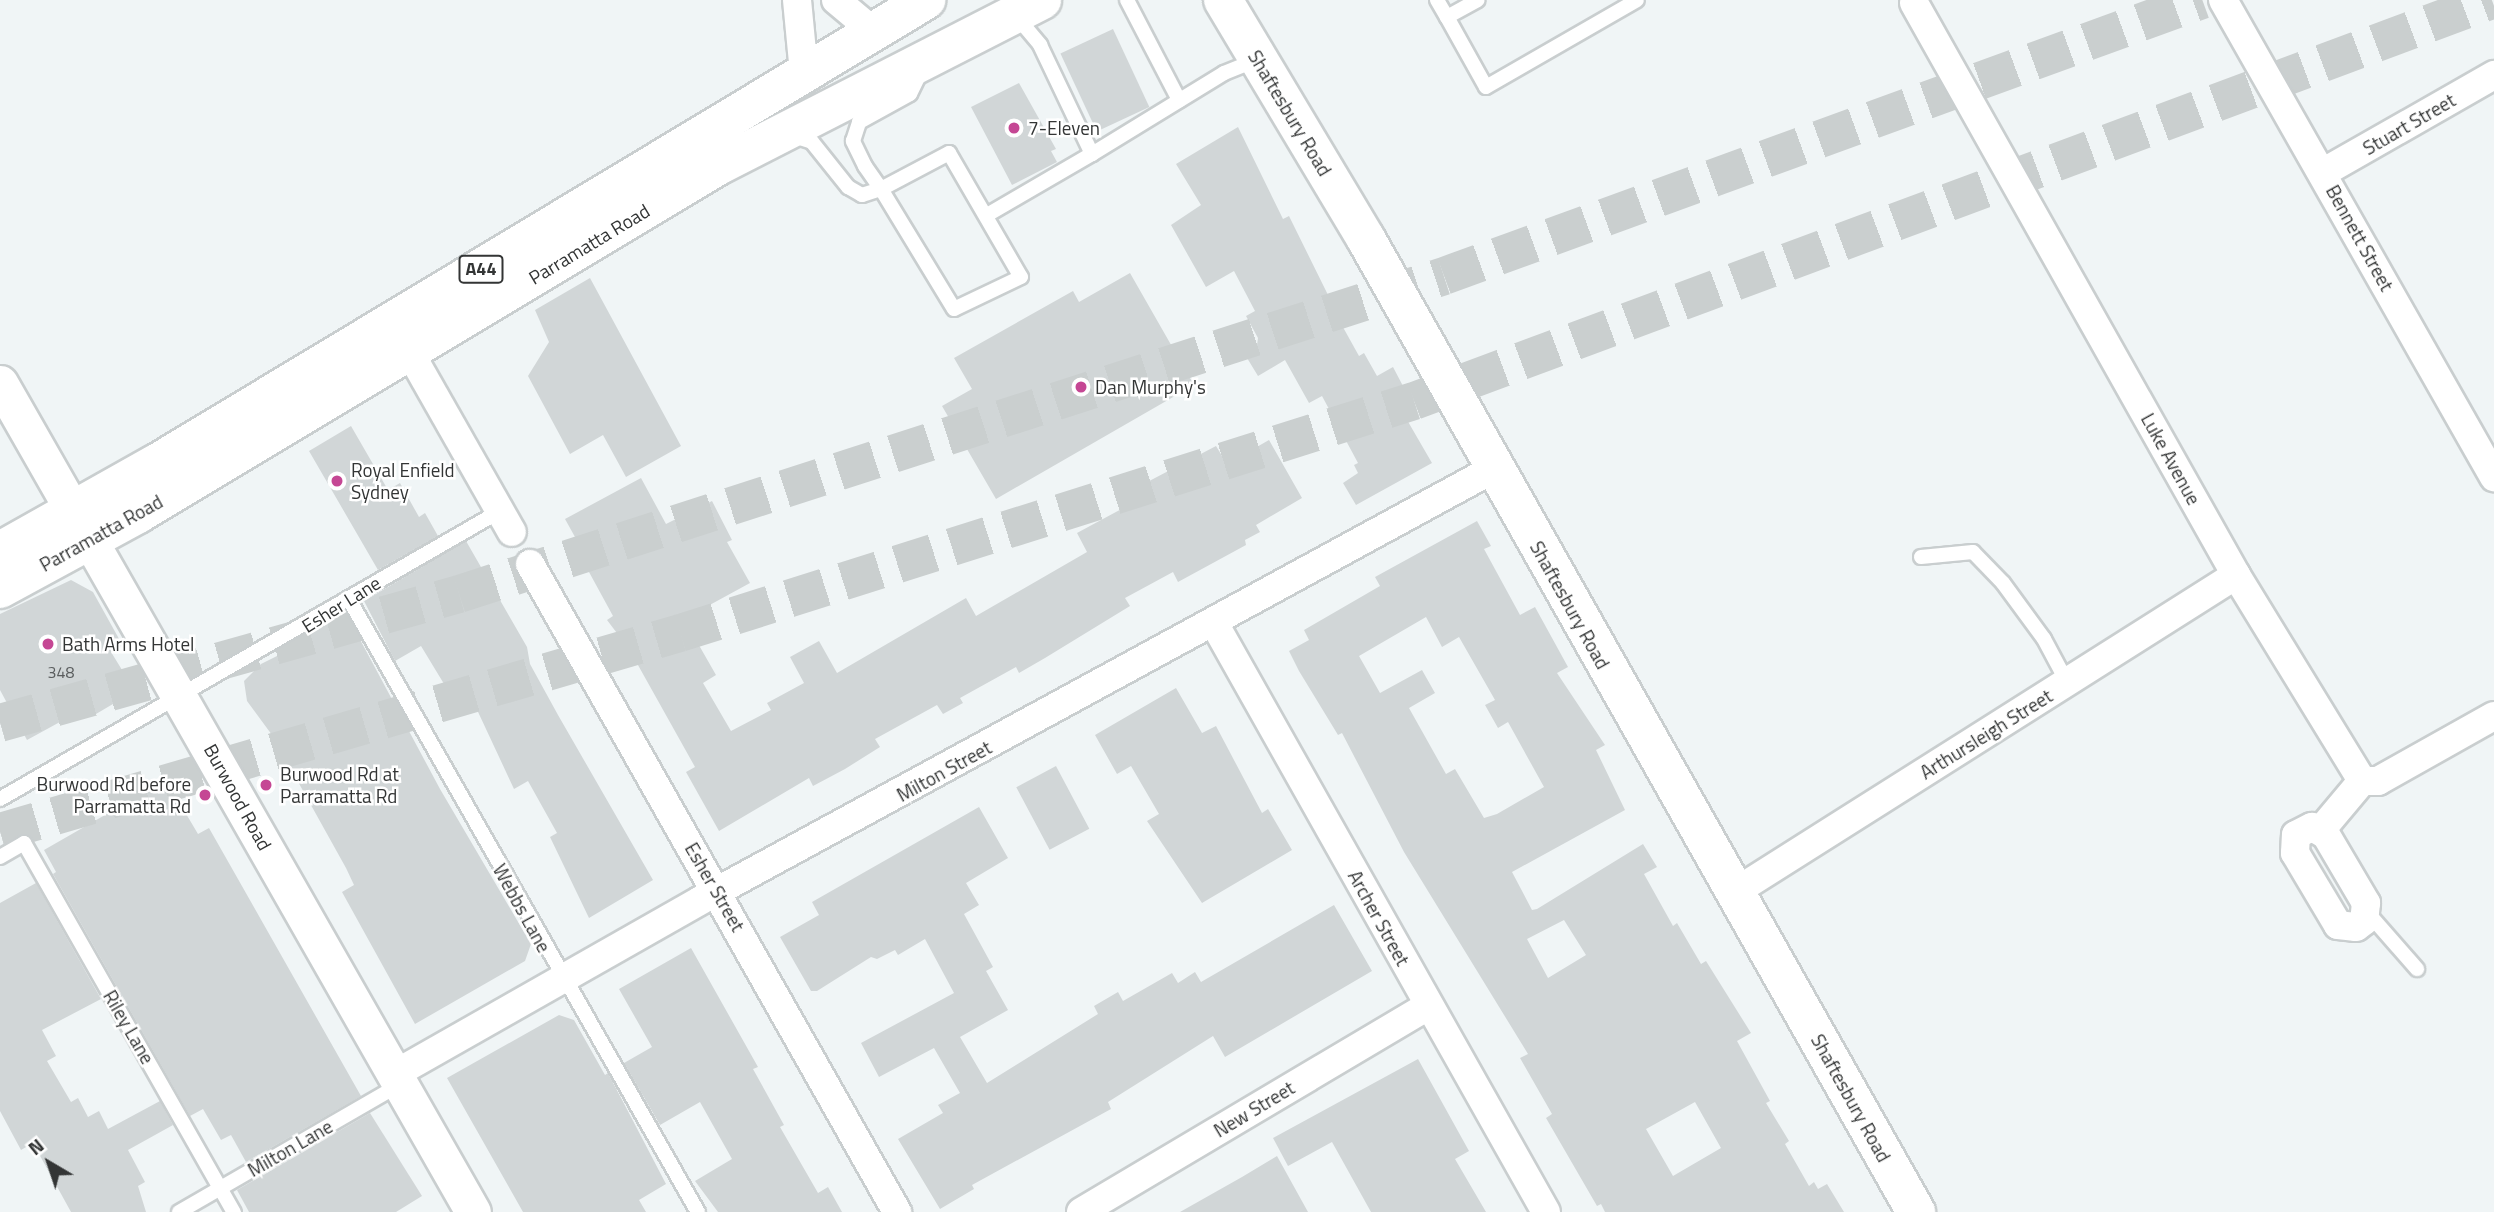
<!DOCTYPE html>
<style>
body{margin:0}
#map{position:relative;width:2494px;height:1212px;overflow:hidden;background:#f0f5f6;font-family:"Titillium Web",sans-serif}
div>[style]{position:absolute}
[style*='--x']{left:calc(var(--x)*1px);top:calc(var(--y)*1px);width:calc(var(--w)*1px);rotate:calc(var(--a)*1deg)}
.building>*{inset:0;background:#d1d6d7;transform-origin:0 0}
.motorway-tunnel>*{height:38px;margin-top:-19px;transform-origin:0;background:repeating-linear-gradient(90deg,#cacfcf 0 38px,transparent 0 57px)}
.roads{filter:drop-shadow(2px 0 #c9cecf) drop-shadow(-2px 0 #c9cecf) drop-shadow(0 2px #c9cecf) drop-shadow(0 -2px #c9cecf)}
.service>*{height:14px;margin:-7px;padding:0 7px;transform-origin:7px;border-radius:7px;background:#fff}
.minor>*{height:28px;margin:-14px;padding:0 14px;transform-origin:14px;border-radius:14px;background:#fff}
.tertiary>*{height:35px;margin:-17.5px;padding:0 17.5px;transform-origin:17.5px;border-radius:17.5px;background:#fff}
.secondary>*{height:38px;margin:-19px;padding:0 19px;transform-origin:19px;border-radius:19px;background:#fff}
.trunk>*{height:38px;margin:-19px;padding:0 19px;transform-origin:19px;border-radius:19px;background:#fff}
.dots>*{width:19px;height:19px;translate:-50% -50%;box-sizing:border-box;border:4px solid #fff;border-radius:50%}
span{translate:-50% -50%;white-space:nowrap;text-align:center;line-height:1.15;-webkit-text-stroke:5px #fff;paint-order:stroke}
.number-label{font-size:16px;color:#5a5d5e}
.number-label span{-webkit-text-stroke-width:0}
.shield-label span{padding:2px 5px;background:#fff;border:2px solid;border-radius:5px;-webkit-text-stroke-width:0}
.shield-label{font-size:18px;color:#333535;font-weight:700}
.street-label{font-size:19px;color:#333535}
.poi-label{font-size:19px;color:#333535}
.left{translate:0 -50%;text-align:left}
.right{translate:-100% -50%;text-align:right}
.north{position:absolute;left:14px;top:1128px;width:70px;height:70px;-webkit-text-stroke:5px #fff;paint-order:stroke;rotate:321deg;font-size:19px;font-weight:700;line-height:28px;text-align:center;color:#333535}
.north::after{content:'';display:block;margin:auto;width:24px;height:32px;background:#333535;clip-path:polygon(50% 0,100% 100%,50% 72%,0 100%)}
</style>
<div id="map">
<div class="building">
<i style="left:1113px;top:29px;width:86px;height:58px;rotate:65deg"></i>
<i style="clip-path:polygon(1019px 83px,1056px 149px,1051px 151px,1057px 162px,1012px 185px,971px 107px)"></i>
<i style="clip-path:polygon(1238px 127px,1283px 219px,1289px 216px,1329px 297px,1335px 294px,1347px 316px,1339px 320px,1359px 356px,1364px 353px,1377px 376px,1393px 367px,1414px 407px,1403px 413px,1432px 463px,1356px 505px,1343px 483px,1358px 473px,1354px 465px,1358px 463px,1322px 396px,1309px 403px,1285px 360px,1258px 376px,1244px 353px,1257px 345px,1258px 338px,1246px 316px,1255px 311px,1234px 271px,1206px 287px,1171px 225px,1201px 205px,1176px 164px)"></i>
<i style="clip-path:polygon(1130px 273px,1194px 385px,996px 499px,942px 406px,972px 389px,954px 358px,1073px 291px,1079px 302px)"></i>
<i style="clip-path:polygon(590px 278px,681px 446px,626px 477px,603px 435px,570px 454px,528px 376px,549px 342px,535px 310px)"></i>
<i style="clip-path:polygon(351px 426px,388px 490px,400px 483px,419px 517px,425px 513px,438px 536px,378px 570px,309px 451px)"></i>
<i style="clip-path:polygon(1269px 440px,1302px 498px,1256px 525px,1260px 532px,1245px 540px,1246px 545px,1178px 582px,1173px 572px,1125px 598px,1130px 606px,1045px 658px,1019px 673px,1016px 667px,960px 698px,963px 703px,943px 714px,937px 705px,875px 739px,880px 747px,845px 769px,813px 786px,809px 778px,719px 831px,686px 772px,695px 767px,629px 649px,607px 620px,613px 616px,571px 539px,575px 537px,565px 519px,641px 478px,666px 524px,712px 501px,732px 540px,727px 542px,750px 583px,684px 619px,716px 675px,703px 683px,731px 731px,771px 710px,767px 703px,804px 683px,790px 657px,819px 641px,837px 673px,966px 598px,976px 616px,1087px 552px,1077px 533px,1140px 499px,1134px 489px,1216px 446px,1227px 464px)"></i>
<i style="clip-path:polygon(evenodd,1477px 521px,1491px 546px,1484px 549px,1520px 615px,1535px 607px,1568px 667px,1557px 673px,1605px 745px,1596px 750px,1625px 810px,1512px 872px,1532px 910px,1537px 909px,1643px 844px,1657px 867px,1644px 874px,1673px 926px,1677px 923px,1701px 964px,1706px 961px,1751px 1033px,1737px 1041px,1770px 1101px,1766px 1103px,1789px 1141px,1785px 1144px,1809px 1186px,1814px 1182px,1818px 1189px,1827px 1184px,1844px 1212px,1605px 1212px,1601px 1204px,1597px 1206px,1546px 1118px,1552px 1114px,1520px 1058px,1528px 1054px,1404px 852px,1342px 733px,1338px 735px,1299px 671px,1289px 651px,1309px 640px,1304px 630px,1380px 586px,1375px 577px,1477px 521px,1426px 617px,1442px 647px,1459px 637px,1495px 700px,1485px 705px,1498px 728px,1508px 722px,1544px 787px,1497px 814px,1484px 818px,1455px 769px,1446px 774px,1409px 708px,1435px 693px,1422px 670px,1380px 693px,1359px 656px,1426px 617px,1477px 521px,1564px 920px,1586px 955px,1548px 978px,1527px 939px,1564px 920px,1477px 521px,1695px 1102px,1721px 1148px,1673px 1176px,1646px 1129px,1695px 1102px)"></i>
<i style="clip-path:polygon(466px 541px,527px 647px,530px 664px,558px 715px,653px 880px,589px 918px,550px 837px,557px 833px,528px 781px,514px 789px,472px 699px,458px 707px,421px 646px,395px 661px,364px 601px)"></i>
<i style="clip-path:polygon(71px 580px,93px 592px,123px 646px,111px 652px,135px 691px,96px 714px,91px 705px,27px 740px,0 690px,0 614px)"></i>
<i style="clip-path:polygon(349px 619px,440px 789px,531px 944px,525px 961px,415px 1024px,342px 892px,354px 885px,346px 868px,272px 735px,247px 701px,244px 681px,261px 664px,295px 647px,319px 626px)"></i>
<i style="clip-path:polygon(1176px 688px,1202px 733px,1216px 726px,1262px 813px,1268px 809px,1292px 850px,1202px 903px,1147px 821px,1159px 814px,1131px 766px,1117px 774px,1095px 735px)"></i>
<i style="left:1056px;top:766px;width:71px;height:45px;rotate:62deg"></i>
<i style="clip-path:polygon(166px 780px,198px 834px,209px 828px,361px 1096px,246px 1162px,231px 1135px,221px 1140px,203px 1109px,190px 1116px,53px 874px,56px 872px,44px 850px)"></i>
<i style="clip-path:polygon(979px 807px,1008px 858px,966px 883px,979px 905px,964px 914px,993px 967px,986px 971px,1008px 1010px,960px 1037px,987px 1083px,1098px 1014px,1094px 1006px,1118px 992px,1123px 1001px,1172px 973px,1178px 983px,1195px 972px,1201px 982px,1334px 905px,1372px 971px,1225px 1057px,1213px 1036px,1108px 1102px,1111px 1109px,972px 1185px,974px 1189px,940px 1209px,898px 1139px,943px 1113px,938px 1105px,960px 1093px,934px 1048px,879px 1077px,861px 1043px,954px 993px,925px 939px,898px 955px,895px 950px,877px 959px,871px 957px,817px 991px,811px 991px,780px 937px,819px 915px,812px 902px)"></i>
<i style="clip-path:polygon(36px 883px,101px 999px,42px 1030px,56px 1056px,47px 1061px,71px 1102px,78px 1098px,88px 1117px,99px 1111px,108px 1129px,160px 1101px,173px 1125px,128px 1150px,145px 1182px,138px 1186px,146px 1212px,71px 1212px,33px 1143px,21px 1150px,0 1111px,0 903px)"></i>
<i style="clip-path:polygon(691px 948px,758px 1067px,753px 1069px,784px 1125px,780px 1127px,818px 1193px,828px 1187px,842px 1212px,718px 1212px,695px 1181px,732px 1159px,700px 1102px,660px 1125px,624px 1063px,652px 1047px,619px 989px)"></i>
<i style="clip-path:polygon(559px 1015px,574px 1020px,605px 1075px,608px 1073px,666px 1184px,639px 1200px,646px 1212px,523px 1212px,447px 1078px)"></i>
<i style="clip-path:polygon(1418px 1059px,1469px 1151px,1455px 1159px,1486px 1212px,1371px 1212px,1332px 1142px,1288px 1166px,1273px 1138px)"></i>
<i style="clip-path:polygon(370px 1113px,422px 1196px,396px 1212px,249px 1212px,237px 1190px)"></i>
<i style="clip-path:polygon(1277px 1156px,1308px 1212px,1180px 1212px,1242px 1177px)"></i>
</div>
<div class="motorway-tunnel">
<i style="--x:0;--y:723;--w:477;--a:-15.7"></i>
<i style="--x:459;--y:594;--w:1035;--a:-17.89"></i>
<i style="--x:1444;--y:276;--w:807;--a:-20.01"></i>
<i style="--x:0;--y:832;--w:709;--a:-16.31"></i>
<i style="--x:680;--y:633;--w:770;--a:-17.54"></i>
<i style="--x:1414;--y:401;--w:1150;--a:-20.4"></i>
</div>
<div class="roads">
<div class="service">
<i style="--x:1127;--y:0;--w:113;--a:62.5"></i>
<i style="--x:1437;--y:0;--w:20;--a:60"></i>
<i style="--x:1447;--y:17;--w:35;--a:-29"></i>
<i style="--x:1016;--y:16;--w:38;--a:50"></i>
<i style="--x:1040;--y:45;--w:121;--a:64.5"></i>
<i style="--x:1092;--y:154;--w:155;--a:-31.5"></i>
<i style="--x:1224;--y:73;--w:35;--a:-22"></i>
<i style="--x:1447;--y:17;--w:80;--a:60.9"></i>
<i style="--x:1486;--y:87;--w:174;--a:-29.9"></i>
<i style="--x:791;--y:135;--w:22;--a:18"></i>
<i style="--x:812;--y:142;--w:58;--a:51.3"></i>
<i style="--x:848;--y:187;--w:16;--a:30"></i>
<i style="--x:862;--y:195;--w:20;--a:-18"></i>
<i style="--x:881;--y:189;--w:77;--a:-27.9"></i>
<i style="--x:949;--y:153;--w:143;--a:59.9"></i>
<i style="--x:1021;--y:277;--w:74;--a:154.5"></i>
<i style="--x:954;--y:309;--w:140;--a:-121.3"></i>
<i style="--x:881;--y:189;--w:28;--a:-125"></i>
<i style="--x:865;--y:166;--w:28;--a:-116"></i>
<i style="--x:853;--y:141;--w:20;--a:-72"></i>
<i style="--x:859;--y:122;--w:58;--a:-28.8"></i>
<i style="--x:910;--y:94;--w:25;--a:-64"></i>
<i style="--x:987;--y:215;--w:121;--a:-30.2"></i>
<i style="--x:1921;--y:557;--w:52;--a:-5.5"></i>
<i style="--x:1973;--y:552;--w:43;--a:45.9"></i>
<i style="--x:2003;--y:583;--w:69;--a:53.8"></i>
<i style="--x:2044;--y:639;--w:49;--a:61.9"></i>
<i style="--x:350;--y:601;--w:703;--a:60.34"></i>
<i style="--x:0;--y:799;--w:577;--a:-29.94"></i>
<i style="--x:0;--y:857;--w:28;--a:-30"></i>
<i style="--x:24;--y:843;--w:425;--a:60.4"></i>
<i style="--x:2367;--y:912;--w:76;--a:48.7"></i>
<i style="--x:179;--y:1212;--w:254;--a:-30"></i>
</div>
<div class="minor">
<i style="--x:797;--y:0;--w:73;--a:84.5"></i>
<i style="--x:836;--y:0;--w:48;--a:40"></i>
<i style="--x:2223;--y:0;--w:549;--a:60.4"></i>
<i style="--x:1914;--y:3;--w:656;--a:60.62"></i>
<i style="--x:2236;--y:575;--w:241;--a:58.5"></i>
<i style="--x:2362;--y:781;--w:16;--a:0"></i>
<i style="--x:2378;--y:781;--w:133;--a:-29.3"></i>
<i style="--x:2324;--y:172;--w:196;--a:-29.7"></i>
<i style="--x:409;--y:351;--w:208;--a:60.4"></i>
<i style="--x:530;--y:564;--w:745;--a:60.47"></i>
<i style="--x:1214;--y:623;--w:676;--a:60.59"></i>
<i style="--x:2312;--y:827;--w:16;--a:30"></i>
<i style="--x:2326;--y:835;--w:79;--a:59.5"></i>
<i style="--x:2366;--y:903;--w:18;--a:96"></i>
<i style="--x:2364;--y:921;--w:10;--a:143"></i>
<i style="--x:2356;--y:927;--w:18;--a:-174"></i>
<i style="--x:2338;--y:925;--w:84;--a:-120.8"></i>
<i style="--x:2295;--y:853;--w:18;--a:-87"></i>
<i style="--x:2296;--y:835;--w:18;--a:-27"></i>
<i style="--x:2321;--y:830;--w:64;--a:-50.1"></i>
<i style="--x:1735;--y:892;--w:593;--a:-32.32"></i>
<i style="--x:395;--y:1074;--w:352;--a:-29.6"></i>
<i style="--x:701;--y:900;--w:904;--a:-28.55"></i>
<i style="--x:1081;--y:1212;--w:404;--a:-30.7"></i>
</div>
<div class="tertiary">
<i style="--x:0;--y:383;--w:954;--a:60.29"></i>
</div>
<div class="secondary">
<i style="--x:1223;--y:0;--w:279;--a:59.1"></i>
<i style="--x:1366;--y:239;--w:1118;--a:60.52"></i>
</div>
<div class="trunk">
<i style="--x:0;--y:551;--w:180;--a:-29.3"></i>
<i style="--x:157;--y:463;--w:898;--a:-31.05"></i>
<i style="--x:0;--y:589;--w:157;--a:-28.5"></i>
<i style="--x:138;--y:514;--w:676;--a:-30.96"></i>
<i style="--x:718;--y:166;--w:364;--a:-27.1"></i>
</div>
</div>
<div class="dots">
<i style="left:1014px;top:128px;background:#c54794"></i>
<i style="left:1081px;top:387px;background:#c54794"></i>
<i style="left:337px;top:481px;background:#c54794"></i>
<i style="left:48px;top:644px;background:#c54794"></i>
<i style="left:266px;top:785px;background:#c54794"></i>
<i style="left:205px;top:795px;background:#c54794"></i>
</div>
<div class="number-label">
<span style="left:61px;top:672px">348</span>
</div>
<div class="shield-label">
<span style="left:481px;top:269px">A44</span>
</div>
<div class="street-label">
<span style="left:1290px;top:113px;rotate:59deg">Shaftesbury Road</span>
<span style="left:2409px;top:124px;rotate:-30deg">Stuart Street</span>
<span style="left:2360px;top:238px;rotate:61deg">Bennett Street</span>
<span style="left:589px;top:244px;rotate:-31deg">Parramatta Road</span>
<span style="left:2171px;top:459px;rotate:61deg">Luke Avenue</span>
<span style="left:101px;top:533px;rotate:-29deg">Parramatta Road</span>
<span style="left:341px;top:604px;rotate:-32deg">Esher Lane</span>
<span style="left:1570px;top:605px;rotate:61deg">Shaftesbury Road</span>
<span style="left:1986px;top:734px;rotate:-32deg">Arthursleigh Street</span>
<span style="left:944px;top:771px;rotate:-29deg">Milton Street</span>
<span style="left:238px;top:797px;rotate:61deg">Burwood Road</span>
<span style="left:715px;top:887px;rotate:60deg">Esher Street</span>
<span style="left:522px;top:908px;rotate:61deg">Webbs Lane</span>
<span style="left:1379px;top:918px;rotate:61deg">Archer Street</span>
<span style="left:129px;top:1027px;rotate:60deg">Riley Lane</span>
<span style="left:1851px;top:1098px;rotate:61deg">Shaftesbury Road</span>
<span style="left:1254px;top:1109px;rotate:-31deg">New Street</span>
<span style="left:290px;top:1148px;rotate:-30deg">Milton Lane</span>
</div>
<div class="poi-label">
<span class="left" style="left:1028px;top:128px">7-Eleven</span>
<span class="left" style="left:1095px;top:387px">Dan Murphy's</span>
<span class="left" style="left:351px;top:481px">Royal Enfield<br>Sydney</span>
<span class="left" style="left:62px;top:644px">Bath Arms Hotel</span>
<span class="left" style="left:280px;top:785px">Burwood Rd at<br>Parramatta Rd</span>
<span class="right" style="left:191px;top:795px">Burwood Rd before<br>Parramatta Rd</span>
</div>
<div class="north">N</div>
</div>
